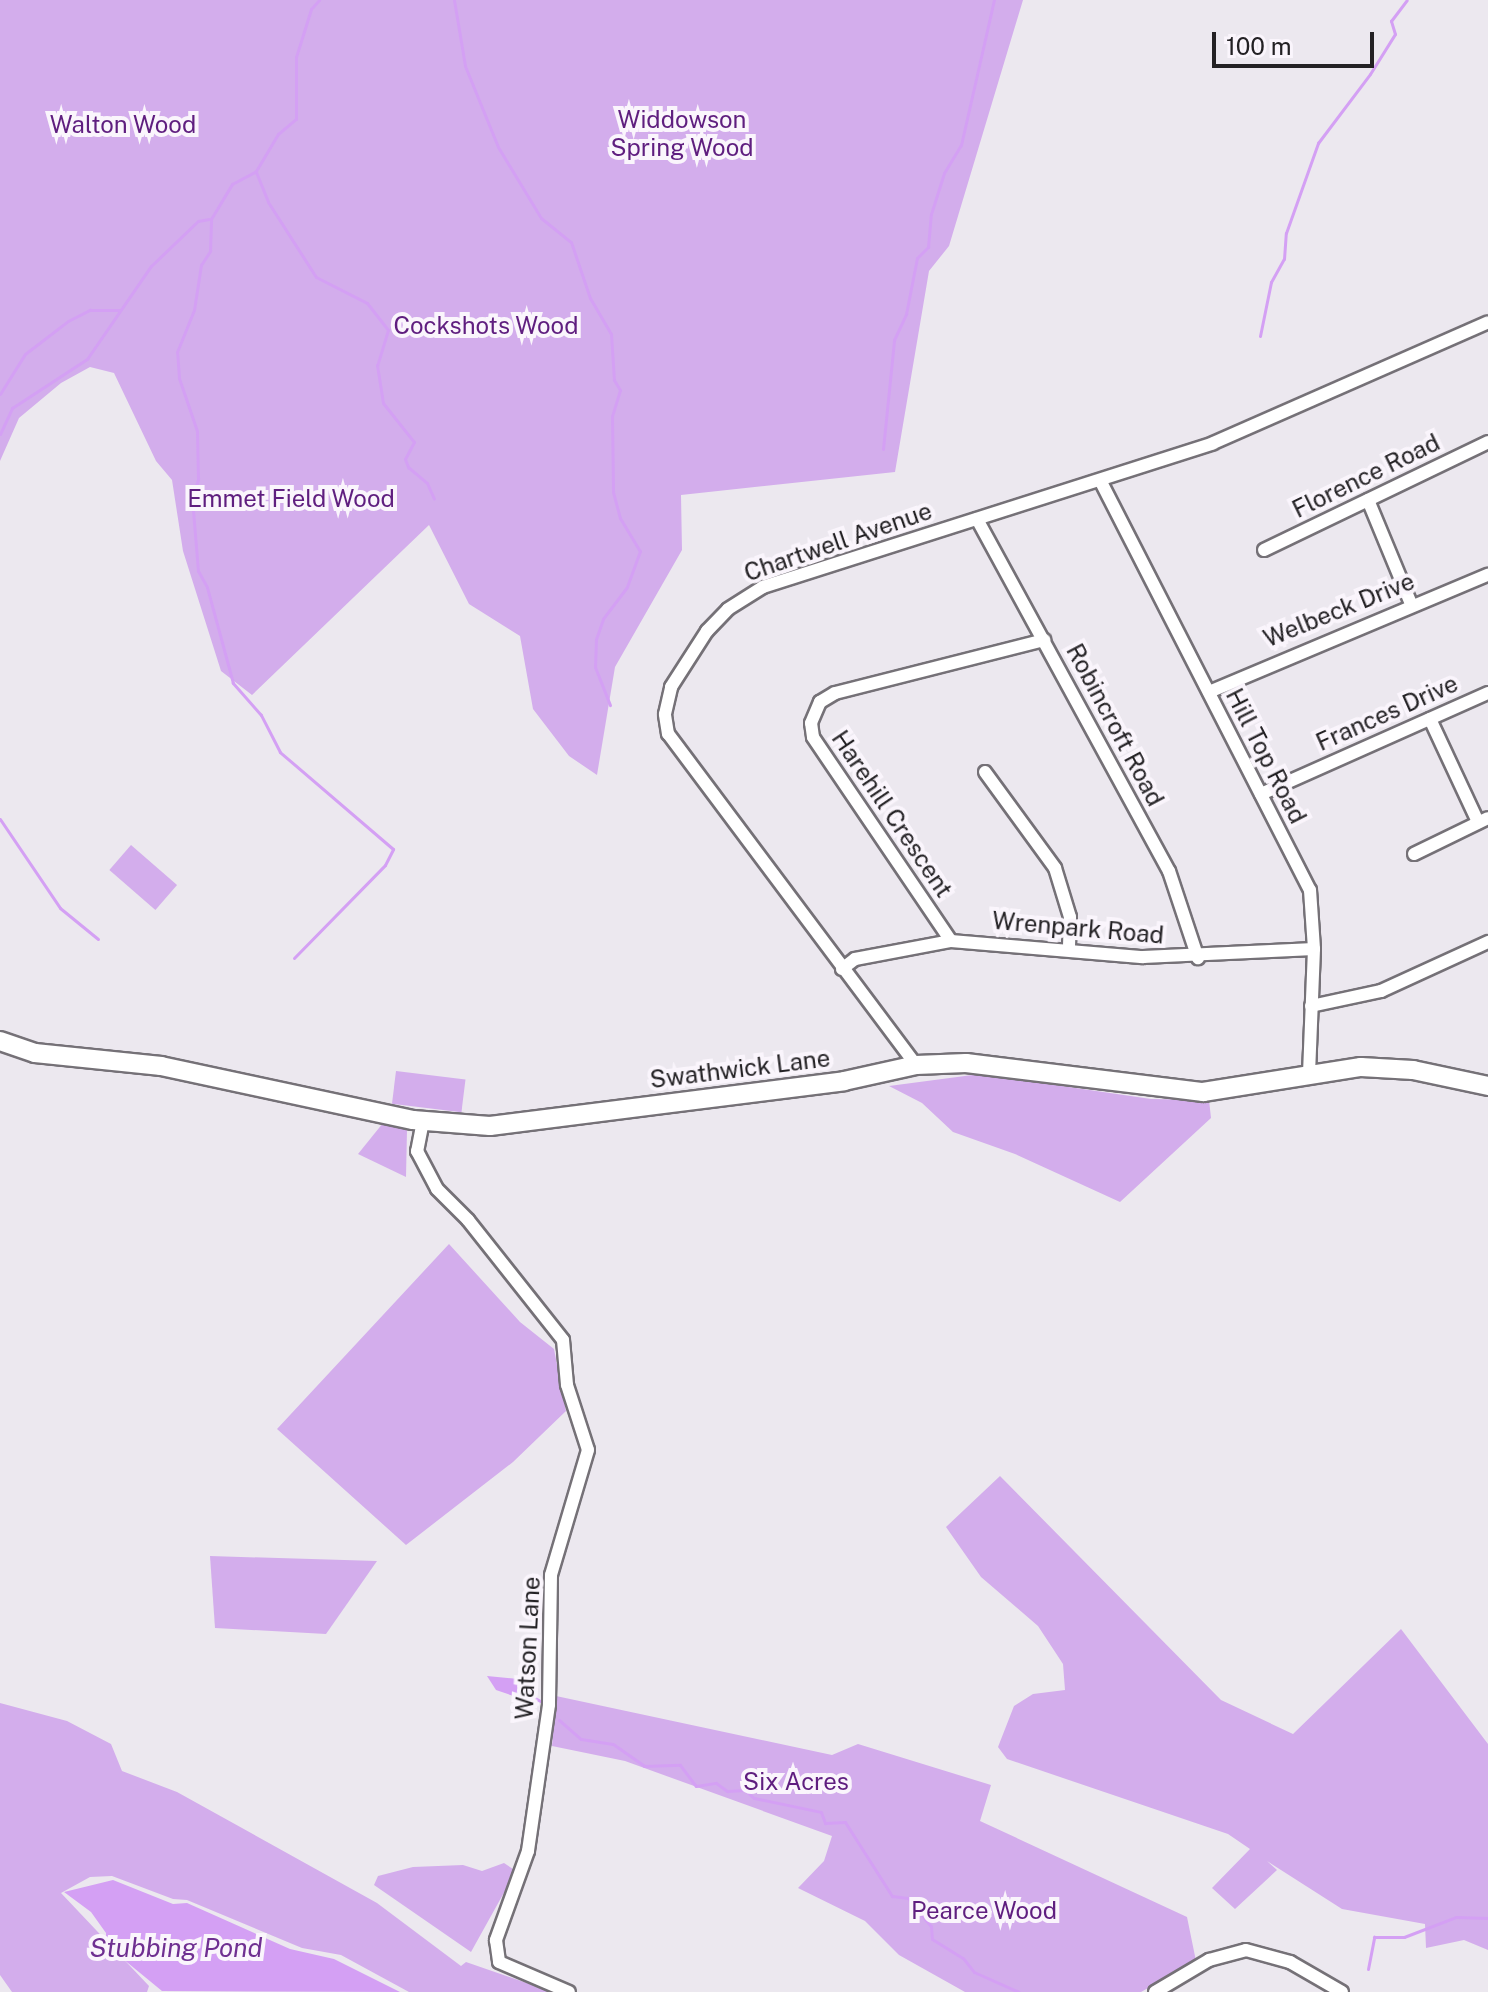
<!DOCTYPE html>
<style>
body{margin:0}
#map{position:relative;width:1488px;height:1992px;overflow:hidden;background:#ece8ef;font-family:"Public Sans",sans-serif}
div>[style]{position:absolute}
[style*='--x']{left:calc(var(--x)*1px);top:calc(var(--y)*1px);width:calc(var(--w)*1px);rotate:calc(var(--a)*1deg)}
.green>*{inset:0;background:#d3adec;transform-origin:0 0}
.water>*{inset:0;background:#d4a0f4}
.stream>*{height:3px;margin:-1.5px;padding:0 1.5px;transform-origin:1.5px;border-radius:1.5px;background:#d4a0f4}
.roads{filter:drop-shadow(2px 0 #757177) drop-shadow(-2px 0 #757177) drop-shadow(0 2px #757177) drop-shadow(0 -2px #757177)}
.street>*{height:12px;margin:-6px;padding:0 6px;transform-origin:6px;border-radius:6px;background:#fff}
.secondary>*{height:18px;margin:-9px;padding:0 9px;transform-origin:9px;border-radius:9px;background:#fff}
span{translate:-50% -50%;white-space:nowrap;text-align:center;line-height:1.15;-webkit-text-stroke:8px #faf5fc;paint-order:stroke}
.park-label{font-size:24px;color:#5f1e7f}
.street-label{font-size:24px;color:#232124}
.water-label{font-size:26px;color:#6f3091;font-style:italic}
.scale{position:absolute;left:1212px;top:32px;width:162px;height:36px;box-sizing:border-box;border:4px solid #232124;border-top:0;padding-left:10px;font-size:24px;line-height:28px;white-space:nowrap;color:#232124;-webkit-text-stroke:6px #faf5fc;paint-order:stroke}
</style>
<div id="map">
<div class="green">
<i style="clip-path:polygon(0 0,1023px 0,949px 246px,929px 271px,895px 472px,681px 495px,682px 550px,615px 667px,597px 775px,569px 756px,533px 709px,520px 636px,469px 604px,429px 525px,252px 695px,221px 671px,183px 551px,172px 480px,156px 461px,114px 373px,90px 367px,61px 383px,19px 418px,0 461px)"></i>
<i style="left:131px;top:845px;width:61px;height:33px;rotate:41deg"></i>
<i style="left:396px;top:1071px;width:70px;height:33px;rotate:7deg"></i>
<i style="clip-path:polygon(980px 1074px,1151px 1099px,1209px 1100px,1211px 1118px,1120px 1202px,1015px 1154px,953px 1132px,922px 1103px,889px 1086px)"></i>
<i style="clip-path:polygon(383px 1123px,407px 1130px,406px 1177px,358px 1154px)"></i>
<i style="clip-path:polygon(449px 1244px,520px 1322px,554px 1349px,566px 1411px,513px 1462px,406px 1545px,277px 1429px)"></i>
<i style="clip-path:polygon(1000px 1476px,1221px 1700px,1293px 1734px,1401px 1629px,1488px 1744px,1488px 1950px,1464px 1940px,1426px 1948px,1425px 1924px,1342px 1909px,1267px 1861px,1277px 1870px,1235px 1909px,1212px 1888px,1250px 1849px,1228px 1834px,1007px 1759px,998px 1747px,1014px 1706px,1033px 1694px,1065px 1690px,1063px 1664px,1038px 1626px,981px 1577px,946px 1527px)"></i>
<i style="clip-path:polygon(210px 1556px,377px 1561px,326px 1634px,215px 1628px)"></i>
<i style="clip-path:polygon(556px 1696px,832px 1755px,858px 1744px,991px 1785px,980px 1821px,1187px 1917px,1196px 1961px,1141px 1992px,965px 1992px,899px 1955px,865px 1921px,798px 1888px,824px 1861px,832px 1836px,625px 1761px,552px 1746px)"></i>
<i style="clip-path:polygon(0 1703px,67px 1721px,111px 1744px,122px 1771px,177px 1792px,377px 1903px,461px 1966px,466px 1962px,553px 1992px,409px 1992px,341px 1955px,302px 1948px,187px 1900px,173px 1899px,112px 1876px,90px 1877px,61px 1893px,149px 1986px,147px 1992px,12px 1992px,0 1975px)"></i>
<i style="clip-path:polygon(504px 1863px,516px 1871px,471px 1952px,374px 1885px,378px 1876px,413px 1867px,463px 1865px,482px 1871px)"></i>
</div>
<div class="water">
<i style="clip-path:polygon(487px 1676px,529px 1680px,528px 1701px,496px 1690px)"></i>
<i style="clip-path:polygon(113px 1880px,173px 1904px,187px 1903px,290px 1949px,334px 1959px,400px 1992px,162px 1991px,106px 1945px,106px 1933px,91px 1912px,64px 1892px)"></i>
</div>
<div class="stream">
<i style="--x:454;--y:0;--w:67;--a:80.5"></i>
<i style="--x:465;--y:66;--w:87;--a:67.8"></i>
<i style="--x:498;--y:147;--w:83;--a:58.8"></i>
<i style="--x:541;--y:218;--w:38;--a:39"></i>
<i style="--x:571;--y:242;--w:59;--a:71.3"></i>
<i style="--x:590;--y:298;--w:42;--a:59.7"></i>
<i style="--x:611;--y:334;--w:46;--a:86.3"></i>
<i style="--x:614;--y:380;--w:12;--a:59"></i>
<i style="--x:620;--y:390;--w:27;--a:107"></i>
<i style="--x:612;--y:416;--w:76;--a:89.2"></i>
<i style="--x:613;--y:492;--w:27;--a:75"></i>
<i style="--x:620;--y:518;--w:39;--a:59"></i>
<i style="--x:640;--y:551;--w:38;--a:110"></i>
<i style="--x:627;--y:587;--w:40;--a:127"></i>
<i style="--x:603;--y:619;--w:21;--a:109"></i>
<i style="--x:596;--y:639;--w:28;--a:92"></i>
<i style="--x:595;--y:667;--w:41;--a:68.5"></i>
<i style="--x:256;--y:172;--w:32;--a:68"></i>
<i style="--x:268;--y:202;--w:89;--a:57.4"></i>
<i style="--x:316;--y:277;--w:57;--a:27"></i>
<i style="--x:367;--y:303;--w:34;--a:52"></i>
<i style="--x:388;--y:330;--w:37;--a:107"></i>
<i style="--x:377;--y:365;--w:38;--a:81"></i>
<i style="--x:383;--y:403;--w:50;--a:51.5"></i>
<i style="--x:414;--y:442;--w:19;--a:118"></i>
<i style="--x:405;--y:459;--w:9;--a:69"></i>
<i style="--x:408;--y:467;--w:25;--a:40"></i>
<i style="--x:427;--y:483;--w:17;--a:66"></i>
<i style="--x:1260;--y:336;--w:55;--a:-78.5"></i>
<i style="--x:1271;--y:282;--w:26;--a:-61"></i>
<i style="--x:1284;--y:259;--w:26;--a:-86"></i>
<i style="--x:1286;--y:233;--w:96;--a:-70.4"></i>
<i style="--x:1318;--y:143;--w:86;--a:-53"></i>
<i style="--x:1370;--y:74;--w:47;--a:-58"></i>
<i style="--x:1395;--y:34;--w:14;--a:-107"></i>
<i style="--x:1391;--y:21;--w:26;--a:-53"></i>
<i style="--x:0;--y:394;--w:47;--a:-58"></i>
<i style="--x:25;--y:354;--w:54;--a:-37.5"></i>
<i style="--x:68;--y:321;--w:25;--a:-27"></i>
<i style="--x:90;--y:310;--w:29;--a:0"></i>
<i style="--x:0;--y:434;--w:29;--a:-65"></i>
<i style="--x:12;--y:408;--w:90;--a:-33.2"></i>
<i style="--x:87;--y:359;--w:113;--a:-55.5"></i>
<i style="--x:151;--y:266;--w:65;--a:-43.8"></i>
<i style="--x:198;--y:221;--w:11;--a:-10"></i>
<i style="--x:883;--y:449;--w:110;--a:-84.2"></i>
<i style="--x:894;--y:340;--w:29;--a:-65"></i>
<i style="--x:906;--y:314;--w:57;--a:-78.9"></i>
<i style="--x:917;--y:258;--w:16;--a:-45"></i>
<i style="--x:928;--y:247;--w:33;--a:-85"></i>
<i style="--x:931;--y:214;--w:43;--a:-72.4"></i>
<i style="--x:944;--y:173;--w:33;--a:-59"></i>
<i style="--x:961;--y:145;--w:149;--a:-77.2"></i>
<i style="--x:0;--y:819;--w:107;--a:56"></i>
<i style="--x:60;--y:908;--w:49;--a:39.2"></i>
<i style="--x:294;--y:958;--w:130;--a:-45.6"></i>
<i style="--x:385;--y:865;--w:18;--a:-63"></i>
<i style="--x:393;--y:849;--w:149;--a:-139.4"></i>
<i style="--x:280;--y:752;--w:42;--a:-117.2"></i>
<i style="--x:261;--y:715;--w:43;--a:-131.2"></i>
<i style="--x:233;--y:683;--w:99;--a:-105.2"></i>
<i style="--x:207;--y:587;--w:18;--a:-119"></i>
<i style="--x:198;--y:571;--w:73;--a:-94.7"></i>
<i style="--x:192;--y:498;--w:20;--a:-72"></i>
<i style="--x:198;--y:479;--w:48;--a:-91.2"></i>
<i style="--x:197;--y:431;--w:56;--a:-108.8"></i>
<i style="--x:179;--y:378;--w:26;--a:-94"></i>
<i style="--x:177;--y:352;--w:45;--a:-68"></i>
<i style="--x:194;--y:310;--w:46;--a:-81.2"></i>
<i style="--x:201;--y:265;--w:17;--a:-57"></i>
<i style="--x:210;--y:251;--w:32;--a:-88"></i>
<i style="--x:211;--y:219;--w:41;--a:-59"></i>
<i style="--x:232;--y:184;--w:27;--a:-28"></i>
<i style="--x:256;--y:171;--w:43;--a:-59.3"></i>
<i style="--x:278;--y:134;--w:23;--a:-40"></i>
<i style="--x:296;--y:119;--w:62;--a:-90"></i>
<i style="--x:296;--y:57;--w:50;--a:-72.6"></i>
<i style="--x:311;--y:9;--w:12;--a:-48"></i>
<i style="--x:528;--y:1694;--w:16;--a:30"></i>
<i style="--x:542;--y:1702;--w:8;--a:83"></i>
<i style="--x:559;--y:1720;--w:29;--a:41"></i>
<i style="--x:581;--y:1739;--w:32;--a:9"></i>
<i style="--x:613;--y:1744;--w:38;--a:35"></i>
<i style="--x:644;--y:1766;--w:36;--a:-2"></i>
<i style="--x:680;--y:1765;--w:26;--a:53"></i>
<i style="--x:696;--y:1786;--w:20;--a:-9"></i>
<i style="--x:716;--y:1783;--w:14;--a:36"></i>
<i style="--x:727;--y:1791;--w:18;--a:-3"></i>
<i style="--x:745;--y:1790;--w:12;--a:42"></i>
<i style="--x:754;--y:1798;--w:68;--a:11.8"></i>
<i style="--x:821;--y:1812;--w:12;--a:70"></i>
<i style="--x:825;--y:1823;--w:20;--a:-3"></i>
<i style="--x:845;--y:1822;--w:88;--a:57.6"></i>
<i style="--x:892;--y:1896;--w:16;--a:7"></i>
<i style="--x:908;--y:1898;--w:36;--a:51"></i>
<i style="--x:931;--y:1926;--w:13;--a:86"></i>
<i style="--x:932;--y:1939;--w:36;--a:32"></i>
<i style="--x:963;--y:1958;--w:18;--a:52"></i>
<i style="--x:974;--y:1972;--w:49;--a:24"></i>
<i style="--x:1368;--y:1969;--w:33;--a:-79"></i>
<i style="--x:1374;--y:1937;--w:30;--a:0"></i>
<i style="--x:1404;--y:1937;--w:56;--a:-21"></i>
<i style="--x:1456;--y:1917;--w:32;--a:2"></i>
</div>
<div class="roads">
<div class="street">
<i style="--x:1100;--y:480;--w:461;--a:62.9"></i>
<i style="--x:1310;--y:890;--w:59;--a:86.1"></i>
<i style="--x:1314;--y:949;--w:123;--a:92.3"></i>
<i style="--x:1368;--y:500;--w:113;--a:67.5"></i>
<i style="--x:977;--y:519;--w:401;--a:61.4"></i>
<i style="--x:1169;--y:871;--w:92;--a:71.6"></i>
<i style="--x:1264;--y:550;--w:249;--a:-25.7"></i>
<i style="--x:1209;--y:692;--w:303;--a:-22.8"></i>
<i style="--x:1430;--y:719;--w:114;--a:65"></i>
<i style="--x:985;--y:772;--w:119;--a:53.9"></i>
<i style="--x:1055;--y:868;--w:51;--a:73"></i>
<i style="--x:1070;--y:917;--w:30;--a:92"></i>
<i style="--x:1261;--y:794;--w:248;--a:-24"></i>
<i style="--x:1414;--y:854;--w:82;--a:-25.9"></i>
<i style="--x:951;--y:941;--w:246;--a:-124.1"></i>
<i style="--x:813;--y:737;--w:14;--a:-98"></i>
<i style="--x:811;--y:723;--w:23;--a:-67"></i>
<i style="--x:820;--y:702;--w:17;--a:-31"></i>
<i style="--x:835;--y:693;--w:216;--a:-14.2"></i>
<i style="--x:842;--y:969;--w:16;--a:-38"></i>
<i style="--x:855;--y:959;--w:98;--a:-10.6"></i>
<i style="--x:951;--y:941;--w:193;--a:4.8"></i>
<i style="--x:1143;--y:957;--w:171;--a:-2.7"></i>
<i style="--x:1311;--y:1006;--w:72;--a:-12.1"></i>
<i style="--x:1381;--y:991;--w:118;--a:-24.6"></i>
<i style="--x:916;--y:1065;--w:414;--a:-126.8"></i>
<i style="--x:668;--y:734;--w:20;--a:-99"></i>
<i style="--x:665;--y:714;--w:28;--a:-77"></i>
<i style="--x:671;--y:687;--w:67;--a:-57.3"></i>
<i style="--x:707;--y:631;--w:30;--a:-46"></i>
<i style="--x:728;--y:609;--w:41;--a:-32.2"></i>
<i style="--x:763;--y:587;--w:472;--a:-17.7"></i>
<i style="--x:1213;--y:443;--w:300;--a:-23.7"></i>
<i style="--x:423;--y:1121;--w:31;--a:101"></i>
<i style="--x:417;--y:1151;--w:43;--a:62.2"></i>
<i style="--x:437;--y:1189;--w:44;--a:45"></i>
<i style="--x:468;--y:1220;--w:153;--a:51.6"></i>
<i style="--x:563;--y:1340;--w:45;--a:84.9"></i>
<i style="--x:567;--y:1385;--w:68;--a:72.1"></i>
<i style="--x:588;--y:1450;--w:130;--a:106.5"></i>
<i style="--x:551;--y:1575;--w:130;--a:90.9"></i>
<i style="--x:549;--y:1705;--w:148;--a:98.2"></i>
<i style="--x:528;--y:1851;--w:95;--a:109.8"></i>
<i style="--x:496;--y:1940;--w:22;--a:82"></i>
<i style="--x:499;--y:1962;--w:76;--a:23.2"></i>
<i style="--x:1155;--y:1992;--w:63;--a:-30.7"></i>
<i style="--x:1209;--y:1960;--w:38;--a:-15"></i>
<i style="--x:1246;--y:1950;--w:46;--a:15.3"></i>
<i style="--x:1290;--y:1962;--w:60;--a:30"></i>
</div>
<div class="secondary">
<i style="--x:0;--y:1041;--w:37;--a:19"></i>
<i style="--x:35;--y:1053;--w:127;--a:5.9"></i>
<i style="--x:161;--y:1066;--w:258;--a:12.1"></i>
<i style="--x:413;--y:1120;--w:77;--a:4.5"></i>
<i style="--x:490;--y:1126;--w:357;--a:-7.2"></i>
<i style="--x:844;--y:1081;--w:74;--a:-12.5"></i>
<i style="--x:916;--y:1065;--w:50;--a:-2.3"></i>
<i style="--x:966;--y:1063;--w:239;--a:7"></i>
<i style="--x:1203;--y:1092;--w:160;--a:-9"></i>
<i style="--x:1361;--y:1067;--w:52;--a:3.3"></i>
<i style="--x:1413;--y:1070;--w:77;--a:12"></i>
</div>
</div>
<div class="park-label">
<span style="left:682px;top:134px">Widdowson<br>Spring Wood</span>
<span style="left:123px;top:125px">Walton Wood</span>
<span style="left:486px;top:326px">Cockshots Wood</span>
<span style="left:291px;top:499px">Emmet Field Wood</span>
<span style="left:796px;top:1782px">Six Acres</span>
<span style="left:984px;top:1911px">Pearce Wood</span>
</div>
<div class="street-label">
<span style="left:1366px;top:476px;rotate:-26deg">Florence Road</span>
<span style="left:838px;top:542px;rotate:-19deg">Chartwell Avenue</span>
<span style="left:1339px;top:610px;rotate:-22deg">Welbeck Drive</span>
<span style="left:1387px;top:713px;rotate:-24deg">Frances Drive</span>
<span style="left:1115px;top:725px;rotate:62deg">Robincroft Road</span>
<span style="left:1266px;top:756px;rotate:63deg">Hill Top Road</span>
<span style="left:892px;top:814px;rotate:56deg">Harehill Crescent</span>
<span style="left:1078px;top:928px;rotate:5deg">Wrenpark Road</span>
<span style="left:740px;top:1069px;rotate:-7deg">Swathwick Lane</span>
<span style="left:528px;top:1648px;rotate:-87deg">Watson Lane</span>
</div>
<div class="water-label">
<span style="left:176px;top:1948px">Stubbing Pond</span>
</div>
<div class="scale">100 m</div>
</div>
